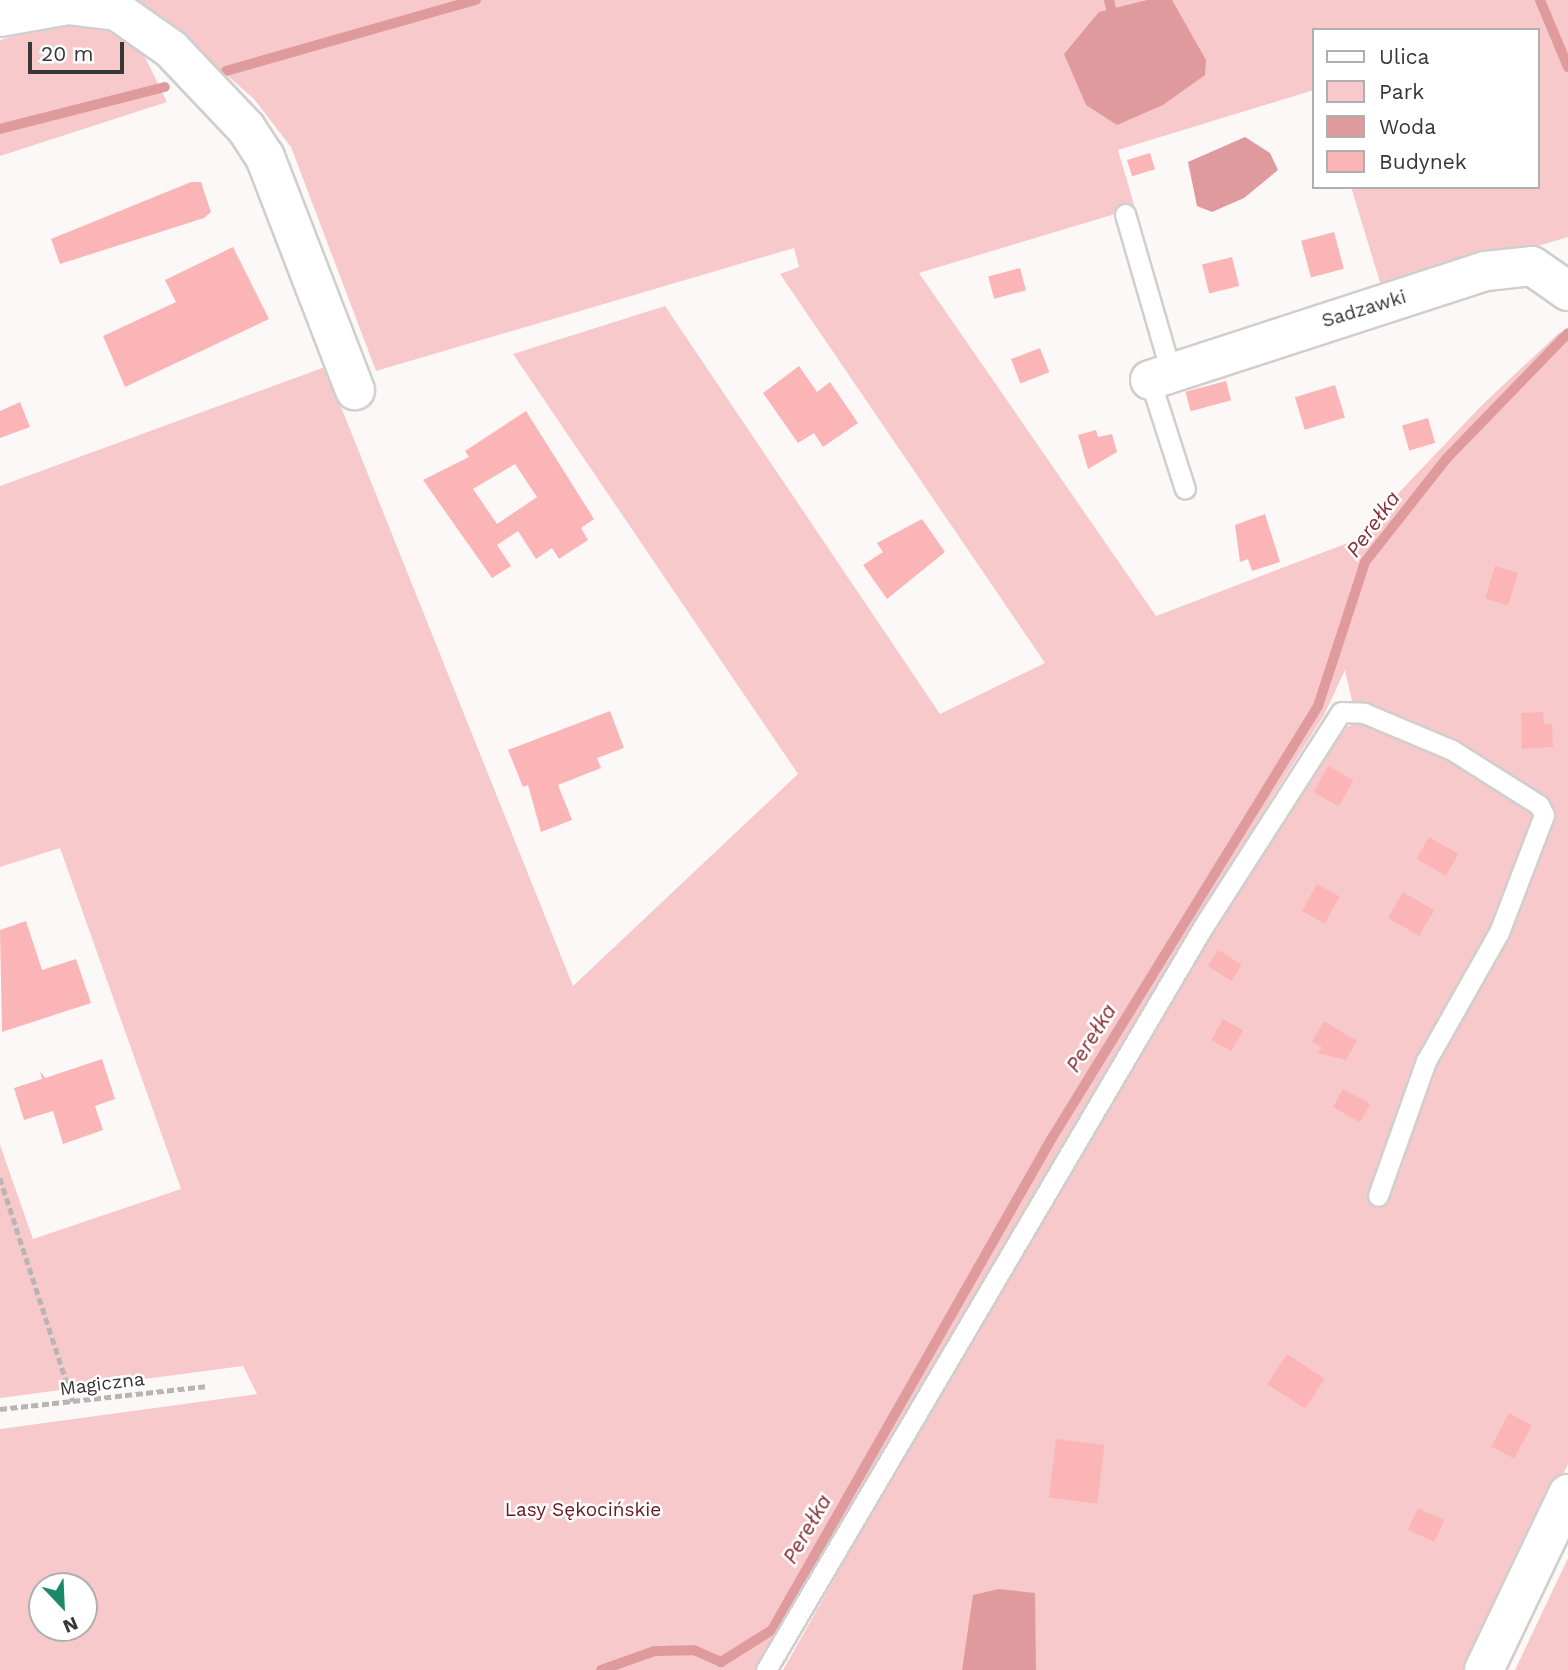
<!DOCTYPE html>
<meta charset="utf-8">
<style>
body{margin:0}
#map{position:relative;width:1568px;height:1670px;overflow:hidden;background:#fcf8f8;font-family:"Work Sans",sans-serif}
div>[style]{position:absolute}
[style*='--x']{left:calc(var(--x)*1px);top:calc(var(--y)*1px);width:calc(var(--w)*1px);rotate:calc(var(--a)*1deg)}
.green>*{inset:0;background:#f8c9ca}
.water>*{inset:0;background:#df9a9d}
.stream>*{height:10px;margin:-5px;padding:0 5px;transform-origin:5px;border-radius:5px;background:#df9a9d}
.building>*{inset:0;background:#fbb5b7;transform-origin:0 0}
.path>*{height:4.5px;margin-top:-2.25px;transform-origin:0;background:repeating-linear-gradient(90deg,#b8b5b5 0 7px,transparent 0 10.5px)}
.roads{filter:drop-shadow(2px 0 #d2cece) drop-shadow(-2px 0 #d2cece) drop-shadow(0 2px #d2cece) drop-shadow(0 -2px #d2cece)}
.lane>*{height:19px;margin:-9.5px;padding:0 9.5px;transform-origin:9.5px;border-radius:9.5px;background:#fff}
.street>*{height:38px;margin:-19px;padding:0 19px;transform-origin:19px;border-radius:19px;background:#fff}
span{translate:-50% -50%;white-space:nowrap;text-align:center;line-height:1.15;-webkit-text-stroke:5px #fff;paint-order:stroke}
.street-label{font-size:19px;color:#383636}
.park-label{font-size:19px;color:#671623}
.water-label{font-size:21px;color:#83313a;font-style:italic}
.legend{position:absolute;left:1312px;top:28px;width:228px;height:161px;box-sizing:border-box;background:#fff;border:2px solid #afafaf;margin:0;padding:9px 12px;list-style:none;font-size:21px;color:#383636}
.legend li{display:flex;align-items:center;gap:14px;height:35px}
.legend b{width:35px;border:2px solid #afafaf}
.north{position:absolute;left:28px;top:1572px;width:70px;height:70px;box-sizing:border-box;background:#fff;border:2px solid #afafaf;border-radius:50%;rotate:157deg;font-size:19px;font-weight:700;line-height:28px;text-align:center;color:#383636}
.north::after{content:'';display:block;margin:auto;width:24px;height:32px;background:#1b8967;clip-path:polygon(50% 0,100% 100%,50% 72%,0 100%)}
.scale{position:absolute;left:28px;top:42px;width:96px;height:32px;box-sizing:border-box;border:4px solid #383636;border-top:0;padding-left:9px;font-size:21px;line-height:24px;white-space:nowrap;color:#383636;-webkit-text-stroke:5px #fff;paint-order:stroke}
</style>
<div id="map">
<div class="green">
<i style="clip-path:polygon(evenodd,132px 0,1568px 0,1568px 237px,1383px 292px,1351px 187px,1538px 187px,1538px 30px,1314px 30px,1314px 90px,1118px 150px,1135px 208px,919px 273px,1156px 616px,1353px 541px,1482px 405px,1560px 332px,1568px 340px,1568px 1464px,1472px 1670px,783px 1670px,1026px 1240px,1185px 978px,1338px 730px,1357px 723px,1345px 670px,1324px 715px,1207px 901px,756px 1670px,0 1670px,0 1429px,257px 1394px,243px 1366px,0 1398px,0 1145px,33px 1239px,181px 1189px,60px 848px,0 867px,0 486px,325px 367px,573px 986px,798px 774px,513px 354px,665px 306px,940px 714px,1045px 663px,780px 274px,799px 267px,794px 248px,376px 371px,291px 147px,254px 99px,148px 6px,132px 0,42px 1586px,84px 1586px,84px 1628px,42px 1628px,42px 1586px)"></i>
<i style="clip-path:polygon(66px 21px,102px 27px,139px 45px,167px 102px,0 156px,0 40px)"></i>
<i style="clip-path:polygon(1568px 1558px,1568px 1670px,1515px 1670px)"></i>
</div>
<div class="water">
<i style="clip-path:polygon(1147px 0,1172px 0,1206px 60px,1205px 75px,1163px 105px,1117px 125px,1086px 105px,1064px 54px,1099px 12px)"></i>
<i style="clip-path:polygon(1245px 137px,1270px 153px,1278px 170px,1244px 198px,1212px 212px,1197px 206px,1188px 162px)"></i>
<i style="clip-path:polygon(999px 1589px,1035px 1593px,1036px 1670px,962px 1670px,973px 1595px)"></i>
</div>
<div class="stream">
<i style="--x:1109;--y:0;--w:8;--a:76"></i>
<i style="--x:1540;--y:0;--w:73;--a:67.3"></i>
<i style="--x:226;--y:71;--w:260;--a:-15.9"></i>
<i style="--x:0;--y:129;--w:170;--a:-14.3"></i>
<i style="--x:601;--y:1670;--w:57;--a:-19.4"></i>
<i style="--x:655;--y:1651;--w:39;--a:-1"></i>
<i style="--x:694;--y:1650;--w:30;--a:24"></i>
<i style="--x:721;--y:1662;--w:60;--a:-32.1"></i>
<i style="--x:772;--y:1630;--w:566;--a:-60.36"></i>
<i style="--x:1052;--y:1138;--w:507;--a:-58.38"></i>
<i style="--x:1318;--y:706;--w:151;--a:-71.9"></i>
<i style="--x:1365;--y:562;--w:131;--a:-51.8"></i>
<i style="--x:1446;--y:459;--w:175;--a:-45.9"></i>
</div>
<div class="building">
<i style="left:1150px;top:153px;width:17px;height:24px;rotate:73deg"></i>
<i style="clip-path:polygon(191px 182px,201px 182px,211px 212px,204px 218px,60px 264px,51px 239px)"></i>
<i style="left:1334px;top:232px;width:38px;height:34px;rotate:75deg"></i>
<i style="clip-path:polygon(233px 247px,269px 319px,125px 387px,103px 336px,176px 302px,165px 280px)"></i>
<i style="left:1232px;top:257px;width:30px;height:31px;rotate:76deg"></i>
<i style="left:1020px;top:268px;width:23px;height:33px;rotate:75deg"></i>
<i style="left:1040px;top:348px;width:26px;height:31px;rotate:69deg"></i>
<i style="clip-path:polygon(799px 366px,817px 392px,830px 382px,858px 423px,823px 447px,814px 433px,798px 443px,763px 393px)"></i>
<i style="left:1226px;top:381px;width:20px;height:42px;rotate:75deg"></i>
<i style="left:1335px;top:385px;width:34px;height:42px;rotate:73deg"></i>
<i style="clip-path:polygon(20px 402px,30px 427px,0 438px,0 411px)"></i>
<i style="clip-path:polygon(evenodd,526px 411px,594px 519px,581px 528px,588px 540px,559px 559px,552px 548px,536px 559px,518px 531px,497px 545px,511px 566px,492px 578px,423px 480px,469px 457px,465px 451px,526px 411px,515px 464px,537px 497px,497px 524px,473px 489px,515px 464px)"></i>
<i style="left:1428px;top:418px;width:26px;height:27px;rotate:74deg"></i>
<i style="clip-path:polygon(1096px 430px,1098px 437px,1112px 434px,1117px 452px,1088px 469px,1078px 435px)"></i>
<i style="clip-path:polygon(1265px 514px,1280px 562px,1252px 571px,1248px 559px,1240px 562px,1235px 525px)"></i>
<i style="clip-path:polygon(922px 519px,945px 552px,887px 599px,863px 565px,883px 552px,877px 543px)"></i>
<i style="left:1495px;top:566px;width:24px;height:34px;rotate:17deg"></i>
<i style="clip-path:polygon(610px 711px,624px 748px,597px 758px,601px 768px,558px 785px,572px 820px,541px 832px,528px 785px,523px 787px,508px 750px)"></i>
<i style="clip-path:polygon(1543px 712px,1544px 724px,1552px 724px,1553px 747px,1522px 749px,1521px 713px)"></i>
<i style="left:1328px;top:766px;width:29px;height:30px;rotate:29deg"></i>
<i style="left:1429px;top:837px;width:34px;height:25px;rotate:30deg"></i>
<i style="left:1317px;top:884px;width:26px;height:31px;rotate:29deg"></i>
<i style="left:1403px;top:892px;width:36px;height:30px;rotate:30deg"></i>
<i style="clip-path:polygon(26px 921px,42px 970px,76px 959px,91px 1003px,2px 1032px,0 930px)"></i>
<i style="left:1218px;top:950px;width:28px;height:19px;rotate:32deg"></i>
<i style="left:1223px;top:1019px;width:23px;height:24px;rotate:29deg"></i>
<i style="clip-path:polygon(1324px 1021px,1357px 1041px,1346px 1060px,1318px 1053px,1322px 1047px,1312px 1042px)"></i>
<i style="clip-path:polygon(102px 1059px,115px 1099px,95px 1106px,103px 1130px,63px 1144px,53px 1111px,24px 1120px,14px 1088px,42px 1079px,40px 1071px,45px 1078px)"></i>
<i style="left:1343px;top:1089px;width:31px;height:21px;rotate:29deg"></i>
<i style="left:1287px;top:1354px;width:45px;height:36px;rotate:33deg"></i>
<i style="left:1509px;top:1413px;width:26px;height:38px;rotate:28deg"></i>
<i style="left:1056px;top:1439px;width:49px;height:59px;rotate:7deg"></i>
<i style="left:1418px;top:1508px;width:29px;height:24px;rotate:25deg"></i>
</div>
<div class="path">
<i style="--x:0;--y:1178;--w:235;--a:71.9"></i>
<i style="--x:0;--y:1409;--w:209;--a:-6.3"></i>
</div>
<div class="roads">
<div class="lane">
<i style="--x:1125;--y:214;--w:161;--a:73.8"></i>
<i style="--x:1150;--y:380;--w:114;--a:72.2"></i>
<i style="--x:766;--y:1670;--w:862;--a:-59.54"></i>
<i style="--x:1203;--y:927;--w:255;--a:-57.3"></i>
<i style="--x:1341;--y:712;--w:23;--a:2"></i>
<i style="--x:1364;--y:713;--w:95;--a:22.8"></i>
<i style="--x:1452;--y:750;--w:103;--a:32.3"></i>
<i style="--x:1539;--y:805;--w:11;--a:63"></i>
<i style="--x:1544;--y:815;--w:125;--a:111"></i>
<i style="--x:1499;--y:932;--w:148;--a:119.5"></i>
<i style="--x:1426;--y:1061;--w:143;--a:109.6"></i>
</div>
<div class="street">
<i style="--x:0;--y:17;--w:69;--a:-10"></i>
<i style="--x:68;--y:5;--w:49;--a:7"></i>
<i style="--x:117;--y:11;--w:66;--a:35.1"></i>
<i style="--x:171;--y:49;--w:109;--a:46.5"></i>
<i style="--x:246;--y:128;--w:35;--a:57"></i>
<i style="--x:265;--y:157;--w:250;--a:68.9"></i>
<i style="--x:1150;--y:380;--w:353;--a:-18"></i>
<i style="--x:1486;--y:271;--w:46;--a:-6.2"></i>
<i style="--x:1532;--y:266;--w:44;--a:34.8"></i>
<i style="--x:1484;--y:1670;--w:195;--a:-64.5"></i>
</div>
</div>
<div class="street-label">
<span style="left:1364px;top:309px;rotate:-17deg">Sadzawki</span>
<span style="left:102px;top:1384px;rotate:-7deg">Magiczna</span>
</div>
<div class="park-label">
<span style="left:583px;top:1510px">Lasy Sękocińskie</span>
</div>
<div class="water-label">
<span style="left:1373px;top:524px;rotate:-54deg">Perełka</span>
<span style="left:1091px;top:1038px;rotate:-58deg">Perełka</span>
<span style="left:807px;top:1529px;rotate:-60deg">Perełka</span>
</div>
<ul class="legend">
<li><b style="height:9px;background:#fff"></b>Ulica</li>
<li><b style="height:19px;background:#f8c9ca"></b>Park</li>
<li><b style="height:19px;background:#df9a9d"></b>Woda</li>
<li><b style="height:19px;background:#fbb5b7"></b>Budynek</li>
</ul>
<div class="north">N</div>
<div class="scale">20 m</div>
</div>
